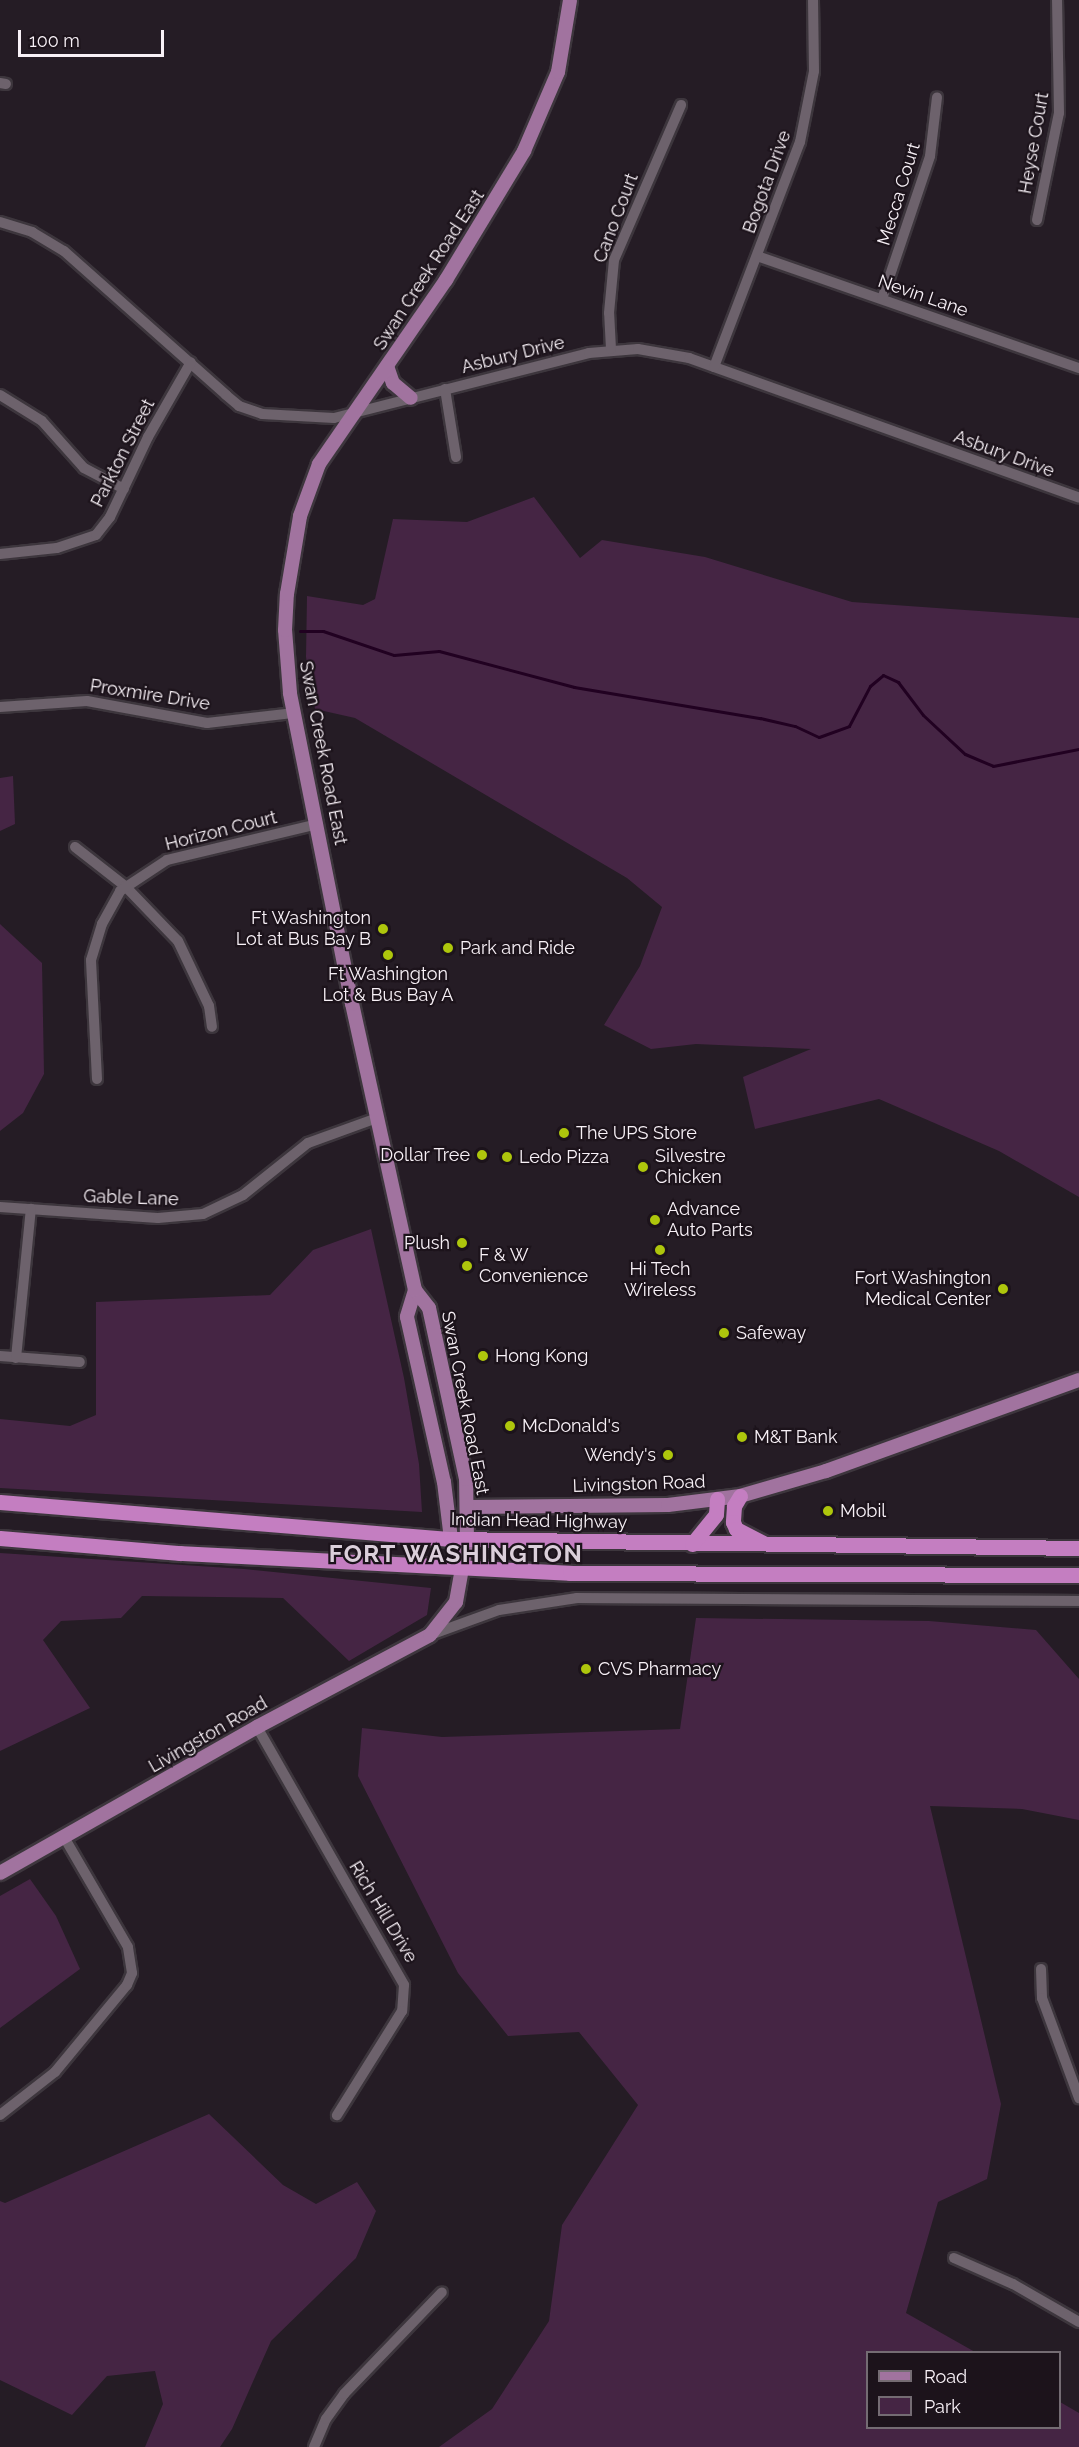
<!DOCTYPE html>
<style>
body{margin:0}
#map{position:relative;width:1079px;height:2447px;overflow:hidden;background:#251c25;font-family:Raleway,sans-serif}
div>[style]{position:absolute}
[style*='--x']{left:calc(var(--x)*1px);top:calc(var(--y)*1px);width:calc(var(--w)*1px);rotate:calc(var(--a)*1deg)}
.green>*{inset:0;background:#452544}
.stream>*{height:3px;margin:-1.5px;padding:0 1.5px;transform-origin:1.5px;border-radius:1.5px;background:#210121}
.roads{filter:drop-shadow(2px 0 #3d363d) drop-shadow(-2px 0 #3d363d) drop-shadow(0 2px #3d363d) drop-shadow(0 -2px #3d363d)}
.minor>*{height:10px;margin:-5px;padding:0 5px;transform-origin:5px;border-radius:5px;background:#6d626c}
.major>*{height:14px;margin:-7px;padding:0 7px;transform-origin:7px;border-radius:7px;background:#a1739f}
.highway>*{height:15px;margin:-7.5px;padding:0 7.5px;transform-origin:7.5px;border-radius:7.5px;background:#c47ec1}
.dots>*{width:16px;height:16px;translate:-50% -50%;box-sizing:border-box;border:3px solid #1c131b;border-radius:50%}
span{translate:-50% -50%;white-space:nowrap;text-align:center;line-height:1.15;-webkit-text-stroke:4.5px #1c131b;paint-order:stroke}
.street-label{font-size:18px;color:#f8f1f7}
.poi-label{font-size:18px;color:#f8f1f7}
.right{translate:-100% -50%;text-align:right}
.left{translate:0 -50%;text-align:left}
.district-label{font-size:24px;color:#dbcfda;font-weight:700;letter-spacing:1.5px}
.legend{position:absolute;left:866px;top:2351px;width:195px;height:78px;box-sizing:border-box;background:#1c131b;border:2px solid #746c73;margin:0;padding:8px 10px;list-style:none;font-size:18px;color:#f8f1f7}
.legend li{display:flex;align-items:center;gap:12px;height:30px}
.legend b{width:30px;border:2px solid #746c73}
.scale{position:absolute;left:18px;top:30px;width:146px;height:27px;box-sizing:border-box;border:3px solid #f8f1f7;border-top:0;padding-left:8px;font-size:18px;line-height:21px;white-space:nowrap;color:#f8f1f7;-webkit-text-stroke:4px #1c131b;paint-order:stroke}
</style>
<div id="map">
<div class="green">
<i style="clip-path:polygon(534px 497px,580px 558px,602px 540px,705px 557px,852px 602px,1079px 618px,1079px 1197px,999px 1151px,879px 1099px,755px 1129px,743px 1077px,811px 1049px,696px 1044px,651px 1049px,604px 1025px,640px 966px,662px 907px,627px 878px,355px 718px,315px 709px,306px 657px,307px 596px,363px 605px,375px 599px,393px 519px,467px 522px)"></i>
<i style="clip-path:polygon(13px 776px,15px 824px,0 831px,0 778px)"></i>
<i style="clip-path:polygon(0 924px,42px 963px,44px 1074px,23px 1113px,0 1131px)"></i>
<i style="clip-path:polygon(371px 1229px,404px 1378px,419px 1464px,422px 1512px,0 1488px,0 1419px,70px 1426px,96px 1415px,96px 1302px,270px 1295px,313px 1250px)"></i>
<i style="clip-path:polygon(0 1553px,244px 1569px,431px 1588px,427px 1615px,349px 1661px,283px 1598px,142px 1596px,121px 1618px,61px 1621px,43px 1640px,90px 1708px,0 1751px)"></i>
<i style="clip-path:polygon(696px 1618px,929px 1621px,1036px 1630px,1079px 1679px,1079px 1820px,1022px 1809px,930px 1806px,1001px 2104px,987px 2179px,938px 2202px,906px 2313px,975px 2352px,868px 2352px,868px 2428px,1060px 2428px,1060px 2402px,1079px 2413px,1079px 2447px,439px 2447px,492px 2409px,549px 2321px,562px 2225px,638px 2105px,579px 2032px,508px 2036px,458px 1973px,358px 1776px,362px 1728px,442px 1737px,680px 1729px)"></i>
<i style="clip-path:polygon(30px 1879px,56px 1916px,80px 1969px,0 2028px,0 1896px)"></i>
<i style="clip-path:polygon(209px 2114px,283px 2185px,316px 2204px,357px 2182px,376px 2211px,356px 2258px,271px 2341px,232px 2429px,220px 2447px,145px 2447px,163px 2404px,155px 2371px,107px 2376px,72px 2415px,0 2380px,0 2201px,5px 2203px)"></i>
</div>
<div class="stream">
<i style="--x:300;--y:631;--w:23;--a:0"></i>
<i style="--x:323;--y:631;--w:75;--a:18.7"></i>
<i style="--x:394;--y:655;--w:45;--a:-5.1"></i>
<i style="--x:439;--y:651;--w:140;--a:14.9"></i>
<i style="--x:574;--y:687;--w:189;--a:9.5"></i>
<i style="--x:760;--y:718;--w:36;--a:13"></i>
<i style="--x:795;--y:726;--w:26;--a:25"></i>
<i style="--x:819;--y:737;--w:32;--a:-20"></i>
<i style="--x:849;--y:726;--w:45;--a:-62.3"></i>
<i style="--x:870;--y:686;--w:17;--a:-40"></i>
<i style="--x:883;--y:675;--w:17;--a:25"></i>
<i style="--x:898;--y:682;--w:41;--a:52.9"></i>
<i style="--x:923;--y:715;--w:57;--a:42.9"></i>
<i style="--x:965;--y:754;--w:30;--a:23"></i>
<i style="--x:993;--y:766;--w:88;--a:-11.2"></i>
</div>
<div class="roads">
<div class="minor">
<i style="--x:0;--y:83;--w:6;--a:9"></i>
<i style="--x:1037;--y:220;--w:109;--a:-78.4"></i>
<i style="--x:1059;--y:113;--w:113;--a:-91"></i>
<i style="--x:0;--y:222;--w:34;--a:17"></i>
<i style="--x:32;--y:232;--w:37;--a:31"></i>
<i style="--x:64;--y:251;--w:217;--a:41.6"></i>
<i style="--x:226;--y:395;--w:17;--a:40"></i>
<i style="--x:239;--y:406;--w:24;--a:19"></i>
<i style="--x:262;--y:414;--w:72;--a:3.2"></i>
<i style="--x:334;--y:418;--w:263;--a:-14.3"></i>
<i style="--x:589;--y:353;--w:49;--a:-4.7"></i>
<i style="--x:638;--y:349;--w:52;--a:10"></i>
<i style="--x:689;--y:358;--w:414;--a:19.7"></i>
<i style="--x:757;--y:256;--w:341;--a:19.2"></i>
<i style="--x:882;--y:299;--w:151;--a:-71.4"></i>
<i style="--x:930;--y:156;--w:59;--a:-83.2"></i>
<i style="--x:611;--y:349;--w:36;--a:-93"></i>
<i style="--x:609;--y:313;--w:53;--a:-84.6"></i>
<i style="--x:614;--y:260;--w:169;--a:-66.6"></i>
<i style="--x:714;--y:367;--w:241;--a:-69.1"></i>
<i style="--x:800;--y:142;--w:72;--a:-78.8"></i>
<i style="--x:814;--y:71;--w:71;--a:-90.8"></i>
<i style="--x:445;--y:389;--w:69;--a:80.8"></i>
<i style="--x:0;--y:395;--w:49;--a:31.8"></i>
<i style="--x:42;--y:421;--w:63;--a:48.2"></i>
<i style="--x:84;--y:468;--w:45;--a:27.7"></i>
<i style="--x:0;--y:554;--w:57;--a:-6"></i>
<i style="--x:57;--y:548;--w:41;--a:-18.4"></i>
<i style="--x:96;--y:535;--w:23;--a:-52"></i>
<i style="--x:110;--y:517;--w:89;--a:-64.6"></i>
<i style="--x:148;--y:437;--w:86;--a:-60.2"></i>
<i style="--x:0;--y:707;--w:87;--a:-3.9"></i>
<i style="--x:87;--y:701;--w:122;--a:10.4"></i>
<i style="--x:207;--y:723;--w:88;--a:-6.6"></i>
<i style="--x:75;--y:847;--w:63;--a:38"></i>
<i style="--x:125;--y:886;--w:76;--a:46.1"></i>
<i style="--x:178;--y:941;--w:72;--a:64.5"></i>
<i style="--x:209;--y:1006;--w:21;--a:82"></i>
<i style="--x:97;--y:1079;--w:119;--a:-92.9"></i>
<i style="--x:91;--y:960;--w:38;--a:-73"></i>
<i style="--x:102;--y:924;--w:38;--a:-61"></i>
<i style="--x:120;--y:891;--w:56;--a:-33.4"></i>
<i style="--x:167;--y:860;--w:155;--a:-13.4"></i>
<i style="--x:0;--y:1207;--w:158;--a:4"></i>
<i style="--x:158;--y:1218;--w:45;--a:-5.1"></i>
<i style="--x:203;--y:1214;--w:44;--a:-25.4"></i>
<i style="--x:243;--y:1195;--w:83;--a:-38.7"></i>
<i style="--x:308;--y:1143;--w:73;--a:-19.9"></i>
<i style="--x:0;--y:1356;--w:80;--a:4.3"></i>
<i style="--x:16;--y:1358;--w:150;--a:-84.3"></i>
<i style="--x:430;--y:1635;--w:73;--a:-19.9"></i>
<i style="--x:499;--y:1610;--w:79;--a:-8.7"></i>
<i style="--x:577;--y:1598;--w:502;--a:0.34"></i>
<i style="--x:257;--y:1727;--w:297;--a:60.3"></i>
<i style="--x:404;--y:1985;--w:26;--a:94"></i>
<i style="--x:402;--y:2011;--w:123;--a:122"></i>
<i style="--x:1041;--y:1969;--w:29;--a:88"></i>
<i style="--x:1042;--y:1998;--w:107;--a:69.7"></i>
<i style="--x:0;--y:2115;--w:70;--a:-38"></i>
<i style="--x:55;--y:2072;--w:113;--a:-50.4"></i>
<i style="--x:127;--y:1985;--w:13;--a:-67"></i>
<i style="--x:132;--y:1973;--w:26;--a:-99"></i>
<i style="--x:128;--y:1947;--w:127;--a:-120.2"></i>
<i style="--x:954;--y:2258;--w:64;--a:23.8"></i>
<i style="--x:1013;--y:2284;--w:76;--a:29.9"></i>
<i style="--x:314;--y:2447;--w:30;--a:-67"></i>
<i style="--x:326;--y:2419;--w:31;--a:-54"></i>
<i style="--x:344;--y:2394;--w:141;--a:-46.1"></i>
</div>
<div class="major">
<i style="--x:387;--y:366;--w:18;--a:71"></i>
<i style="--x:393;--y:383;--w:23;--a:40"></i>
<i style="--x:415;--y:1290;--w:28;--a:107"></i>
<i style="--x:407;--y:1317;--w:169;--a:77.4"></i>
<i style="--x:444;--y:1482;--w:57;--a:83"></i>
<i style="--x:451;--y:1539;--w:30;--a:70"></i>
<i style="--x:468;--y:1507;--w:200;--a:-0.6"></i>
<i style="--x:668;--y:1505;--w:73;--a:-7.1"></i>
<i style="--x:740;--y:1496;--w:90;--a:-16.2"></i>
<i style="--x:826;--y:1471;--w:269;--a:-19.8"></i>
<i style="--x:0;--y:1873;--w:296;--a:-29.6"></i>
<i style="--x:257;--y:1727;--w:196;--a:-28"></i>
<i style="--x:430;--y:1635;--w:42;--a:-51.8"></i>
<i style="--x:456;--y:1602;--w:63;--a:-79.9"></i>
<i style="--x:467;--y:1540;--w:61;--a:-90.9"></i>
<i style="--x:466;--y:1479;--w:175;--a:-102.2"></i>
<i style="--x:429;--y:1308;--w:23;--a:-128"></i>
<i style="--x:415;--y:1290;--w:293;--a:-102.4"></i>
<i style="--x:352;--y:1004;--w:317;--a:-101.3"></i>
<i style="--x:290;--y:693;--w:63;--a:-94.5"></i>
<i style="--x:285;--y:630;--w:36;--a:-87"></i>
<i style="--x:287;--y:594;--w:79;--a:-80.5"></i>
<i style="--x:300;--y:516;--w:55;--a:-69.9"></i>
<i style="--x:319;--y:464;--w:224;--a:-55.4"></i>
<i style="--x:446;--y:280;--w:151;--a:-58.8"></i>
<i style="--x:524;--y:151;--w:86;--a:-66.7"></i>
<i style="--x:558;--y:72;--w:73;--a:-80.5"></i>
</div>
<div class="highway">
<i style="--x:740;--y:1496;--w:12;--a:121"></i>
<i style="--x:734;--y:1506;--w:16;--a:94"></i>
<i style="--x:733;--y:1522;--w:8;--a:67"></i>
<i style="--x:736;--y:1529;--w:31;--a:27"></i>
<i style="--x:0;--y:1502;--w:453;--a:4.7"></i>
<i style="--x:451;--y:1539;--w:628;--a:0.82"></i>
<i style="--x:0;--y:1538;--w:181;--a:4.8"></i>
<i style="--x:180;--y:1553;--w:391;--a:2.9"></i>
<i style="--x:570;--y:1573;--w:509;--a:0.23"></i>
<i style="--x:692;--y:1544;--w:38;--a:-51"></i>
<i style="--x:716;--y:1514;--w:15;--a:-86"></i>
</div>
</div>
<div class="dots">
<i style="left:383px;top:929px;background:#aec60c"></i>
<i style="left:448px;top:948px;background:#aec60c"></i>
<i style="left:388px;top:955px;background:#aec60c"></i>
<i style="left:564px;top:1133px;background:#aec60c"></i>
<i style="left:482px;top:1155px;background:#aec60c"></i>
<i style="left:507px;top:1157px;background:#aec60c"></i>
<i style="left:643px;top:1167px;background:#aec60c"></i>
<i style="left:655px;top:1220px;background:#aec60c"></i>
<i style="left:462px;top:1243px;background:#aec60c"></i>
<i style="left:660px;top:1250px;background:#aec60c"></i>
<i style="left:467px;top:1266px;background:#aec60c"></i>
<i style="left:1003px;top:1289px;background:#aec60c"></i>
<i style="left:724px;top:1333px;background:#aec60c"></i>
<i style="left:483px;top:1356px;background:#aec60c"></i>
<i style="left:510px;top:1426px;background:#aec60c"></i>
<i style="left:742px;top:1437px;background:#aec60c"></i>
<i style="left:668px;top:1455px;background:#aec60c"></i>
<i style="left:828px;top:1511px;background:#aec60c"></i>
<i style="left:586px;top:1669px;background:#aec60c"></i>
</div>
<div class="street-label">
<span style="left:1034px;top:143px;rotate:-80deg">Heyse Court</span>
<span style="left:767px;top:182px;rotate:-70deg">Bogota Drive</span>
<span style="left:899px;top:194px;rotate:-73deg">Mecca Court</span>
<span style="left:616px;top:218px;rotate:-69deg">Cano Court</span>
<span style="left:429px;top:270px;rotate:-57deg">Swan Creek Road East</span>
<span style="left:923px;top:296px;rotate:19deg">Nevin Lane</span>
<span style="left:513px;top:355px;rotate:-14deg">Asbury Drive</span>
<span style="left:123px;top:453px;rotate:-63deg">Parkton Street</span>
<span style="left:1004px;top:454px;rotate:20deg">Asbury Drive</span>
<span style="left:150px;top:695px;rotate:9deg">Proxmire Drive</span>
<span style="left:323px;top:753px;rotate:79deg">Swan Creek Road East</span>
<span style="left:221px;top:831px;rotate:-14deg">Horizon Court</span>
<span style="left:131px;top:1198px;rotate:2deg">Gable Lane</span>
<span style="left:465px;top:1403px;rotate:79deg">Swan Creek Road East</span>
<span style="left:639px;top:1484px;rotate:-2deg">Livingston Road</span>
<span style="left:539px;top:1521px;rotate:1deg">Indian Head Highway</span>
<span style="left:208px;top:1735px;rotate:-30deg">Livingston Road</span>
<span style="left:383px;top:1912px;rotate:59deg">Rich Hill Drive</span>
</div>
<div class="poi-label">
<span class="right" style="left:371px;top:929px">Ft Washington<br>Lot at Bus Bay B</span>
<span class="left" style="left:460px;top:948px">Park and Ride</span>
<span style="left:388px;top:985px">Ft Washington<br>Lot &amp; Bus Bay A</span>
<span class="left" style="left:576px;top:1133px">The UPS Store</span>
<span class="right" style="left:470px;top:1155px">Dollar Tree</span>
<span class="left" style="left:519px;top:1157px">Ledo Pizza</span>
<span class="left" style="left:655px;top:1167px">Silvestre<br>Chicken</span>
<span class="left" style="left:667px;top:1220px">Advance<br>Auto Parts</span>
<span class="right" style="left:450px;top:1243px">Plush</span>
<span class="left" style="left:479px;top:1266px">F &amp; W<br>Convenience</span>
<span style="left:660px;top:1280px">Hi Tech<br>Wireless</span>
<span class="right" style="left:991px;top:1289px">Fort Washington<br>Medical Center</span>
<span class="left" style="left:736px;top:1333px">Safeway</span>
<span class="left" style="left:495px;top:1356px">Hong Kong</span>
<span class="left" style="left:522px;top:1426px">McDonald's</span>
<span class="left" style="left:754px;top:1437px">M&amp;T Bank</span>
<span class="right" style="left:656px;top:1455px">Wendy's</span>
<span class="left" style="left:840px;top:1511px">Mobil</span>
<span class="left" style="left:598px;top:1669px">CVS Pharmacy</span>
</div>
<div class="district-label">
<span style="left:456px;top:1554px">FORT WASHINGTON</span>
</div>
<ul class="legend">
<li><b style="height:8px;background:#a1739f"></b>Road</li>
<li><b style="height:16px;background:#452544"></b>Park</li>
</ul>
<div class="scale">100 m</div>
</div>
